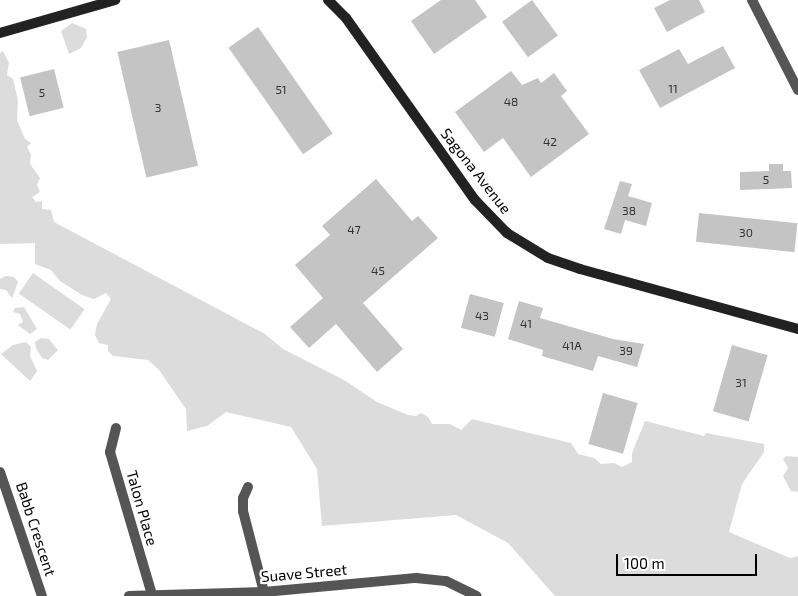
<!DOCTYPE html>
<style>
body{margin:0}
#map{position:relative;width:798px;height:596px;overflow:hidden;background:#fff;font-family:"Exo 2",sans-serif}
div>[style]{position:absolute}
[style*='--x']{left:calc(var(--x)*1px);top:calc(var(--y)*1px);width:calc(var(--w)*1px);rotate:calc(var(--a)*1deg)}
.green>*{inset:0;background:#dcdcdc;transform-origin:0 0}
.building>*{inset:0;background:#c4c4c4;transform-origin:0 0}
.street>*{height:10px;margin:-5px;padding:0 5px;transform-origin:5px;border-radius:5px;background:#555}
.secondary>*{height:10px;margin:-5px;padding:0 5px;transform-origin:5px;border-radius:5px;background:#222}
span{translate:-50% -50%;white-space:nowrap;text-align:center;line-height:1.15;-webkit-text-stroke:4.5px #fff;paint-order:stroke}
.number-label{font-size:12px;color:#313131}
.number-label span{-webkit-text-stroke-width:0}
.street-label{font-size:15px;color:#000}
.scale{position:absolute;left:616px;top:554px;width:141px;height:22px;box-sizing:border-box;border:2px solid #000;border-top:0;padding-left:6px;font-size:15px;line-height:18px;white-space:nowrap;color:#000;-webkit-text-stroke:4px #fff;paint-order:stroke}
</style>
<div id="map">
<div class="green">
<i style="clip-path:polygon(72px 23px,86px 29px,87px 37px,81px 48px,69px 54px,61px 31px)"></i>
<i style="clip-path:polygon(3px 51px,9px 63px,7px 75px,13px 79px,18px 100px,17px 120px,25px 139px,31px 143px,27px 147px,31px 155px,30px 164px,40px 178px,37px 185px,40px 192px,32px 197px,36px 202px,42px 201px,42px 209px,51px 210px,54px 222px,265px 334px,283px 349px,344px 380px,377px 402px,408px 415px,416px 416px,421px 413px,428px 417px,432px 424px,450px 424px,461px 430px,472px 419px,571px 443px,578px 454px,594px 458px,601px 464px,614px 463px,622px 467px,632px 462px,632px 453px,645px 421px,704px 436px,706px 433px,764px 444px,764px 452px,742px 484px,729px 532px,790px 558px,798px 556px,798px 596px,555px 596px,508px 543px,456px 515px,322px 526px,317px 469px,291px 427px,226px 412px,207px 426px,187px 431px,186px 409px,159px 370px,148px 360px,113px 356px,108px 351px,108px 345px,99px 343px,95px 335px,97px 324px,111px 299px,106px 293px,94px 299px,82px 295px,60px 281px,51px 270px,35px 264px,35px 243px,0 244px,0 53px)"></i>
<i style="left:33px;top:273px;width:63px;height:25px;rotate:35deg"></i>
<i style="clip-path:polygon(6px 276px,14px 277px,18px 282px,12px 298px,6px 290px,0 289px,0 279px)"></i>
<i style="clip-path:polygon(24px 307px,37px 329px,30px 334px,18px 325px,23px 322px,20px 314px,13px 312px,15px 308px)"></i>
<i style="clip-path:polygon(41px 338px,49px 339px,58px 350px,48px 360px,42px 358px,36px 348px,35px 342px)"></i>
<i style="clip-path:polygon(26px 342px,31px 347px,30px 356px,37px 371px,30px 381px,1px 354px,13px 345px)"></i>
<i style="clip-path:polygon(786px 456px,798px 457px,798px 492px,791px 491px,783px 476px,788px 468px,783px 459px)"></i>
</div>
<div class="building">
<i style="clip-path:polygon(441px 0,475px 0,487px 17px,434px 54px,411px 21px)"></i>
<i style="left:532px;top:0;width:44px;height:37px;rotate:54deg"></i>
<i style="clip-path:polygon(670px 0,699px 0,705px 12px,667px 32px,654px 8px)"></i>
<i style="left:258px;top:27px;width:130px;height:36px;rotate:55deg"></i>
<i style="left:169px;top:40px;width:129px;height:53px;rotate:77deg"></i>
<i style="clip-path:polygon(723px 46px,735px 68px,660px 108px,639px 70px,679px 49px,688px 64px)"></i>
<i style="left:54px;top:69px;width:40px;height:35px;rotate:76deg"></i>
<i style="clip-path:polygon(511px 71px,522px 85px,538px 78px,541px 83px,554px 73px,567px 91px,561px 96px,589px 134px,531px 177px,503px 138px,484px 152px,455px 112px)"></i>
<i style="clip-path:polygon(769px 164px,783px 164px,783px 171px,791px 171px,792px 188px,740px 190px,740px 172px,769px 171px)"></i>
<i style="clip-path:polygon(376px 179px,412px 221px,418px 216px,438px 238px,363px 303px,403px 349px,377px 372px,336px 324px,309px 348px,290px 327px,323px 298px,295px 265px,330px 235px,322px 226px)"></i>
<i style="clip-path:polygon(620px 181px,632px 184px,628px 196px,652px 203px,646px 226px,625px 220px,621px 234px,604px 229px)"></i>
<i style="left:699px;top:213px;width:99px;height:29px;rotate:6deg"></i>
<i style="left:470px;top:294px;width:35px;height:35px;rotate:15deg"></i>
<i style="clip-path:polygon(519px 301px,543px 308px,540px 318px,613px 339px,644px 344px,637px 367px,598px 356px,593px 371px,542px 356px,543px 350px,508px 339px)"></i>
<i style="left:732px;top:345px;width:37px;height:69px;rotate:16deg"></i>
<i style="left:603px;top:393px;width:36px;height:53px;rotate:16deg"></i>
</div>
<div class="street">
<i style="--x:752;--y:0;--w:101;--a:62.9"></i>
<i style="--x:116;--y:428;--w:25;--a:104"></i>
<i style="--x:110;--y:452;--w:149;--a:73.6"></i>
<i style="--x:0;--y:472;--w:131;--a:71.3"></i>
<i style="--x:248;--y:487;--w:12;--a:114"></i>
<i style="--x:243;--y:498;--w:13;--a:90"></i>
<i style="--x:243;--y:511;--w:84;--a:75.5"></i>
<i style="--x:129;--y:596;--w:135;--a:-1.7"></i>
<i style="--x:264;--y:592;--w:153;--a:-5.3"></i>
<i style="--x:416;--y:578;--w:30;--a:6"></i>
<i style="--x:446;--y:581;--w:34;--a:26"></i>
</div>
<div class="secondary">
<i style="--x:328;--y:0;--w:25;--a:45"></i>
<i style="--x:346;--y:18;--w:223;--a:54.7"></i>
<i style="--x:475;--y:200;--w:46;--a:45.9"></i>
<i style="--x:507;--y:233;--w:48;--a:31.4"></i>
<i style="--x:548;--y:258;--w:34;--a:19"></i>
<i style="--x:580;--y:269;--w:226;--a:15.4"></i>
<i style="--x:0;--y:33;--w:120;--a:-16"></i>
</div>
<div class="number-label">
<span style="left:673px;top:89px">11</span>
<span style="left:281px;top:90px">51</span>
<span style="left:42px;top:93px">5</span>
<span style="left:511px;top:102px">48</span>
<span style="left:158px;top:108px">3</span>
<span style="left:550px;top:142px">42</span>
<span style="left:766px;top:180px">5</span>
<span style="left:629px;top:211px">38</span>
<span style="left:354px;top:230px">47</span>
<span style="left:746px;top:233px">30</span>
<span style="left:378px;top:271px">45</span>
<span style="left:482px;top:316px">43</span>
<span style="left:526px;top:324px">41</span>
<span style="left:572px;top:346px">41A</span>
<span style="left:626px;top:351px">39</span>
<span style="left:741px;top:383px">31</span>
</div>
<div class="street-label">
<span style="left:476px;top:171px;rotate:52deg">Sagona Avenue</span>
<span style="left:142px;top:508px;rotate:74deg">Talon Place</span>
<span style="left:36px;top:529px;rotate:72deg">Babb Crescent</span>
<span style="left:304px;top:573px;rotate:-5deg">Suave Street</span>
</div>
<div class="scale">100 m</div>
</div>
